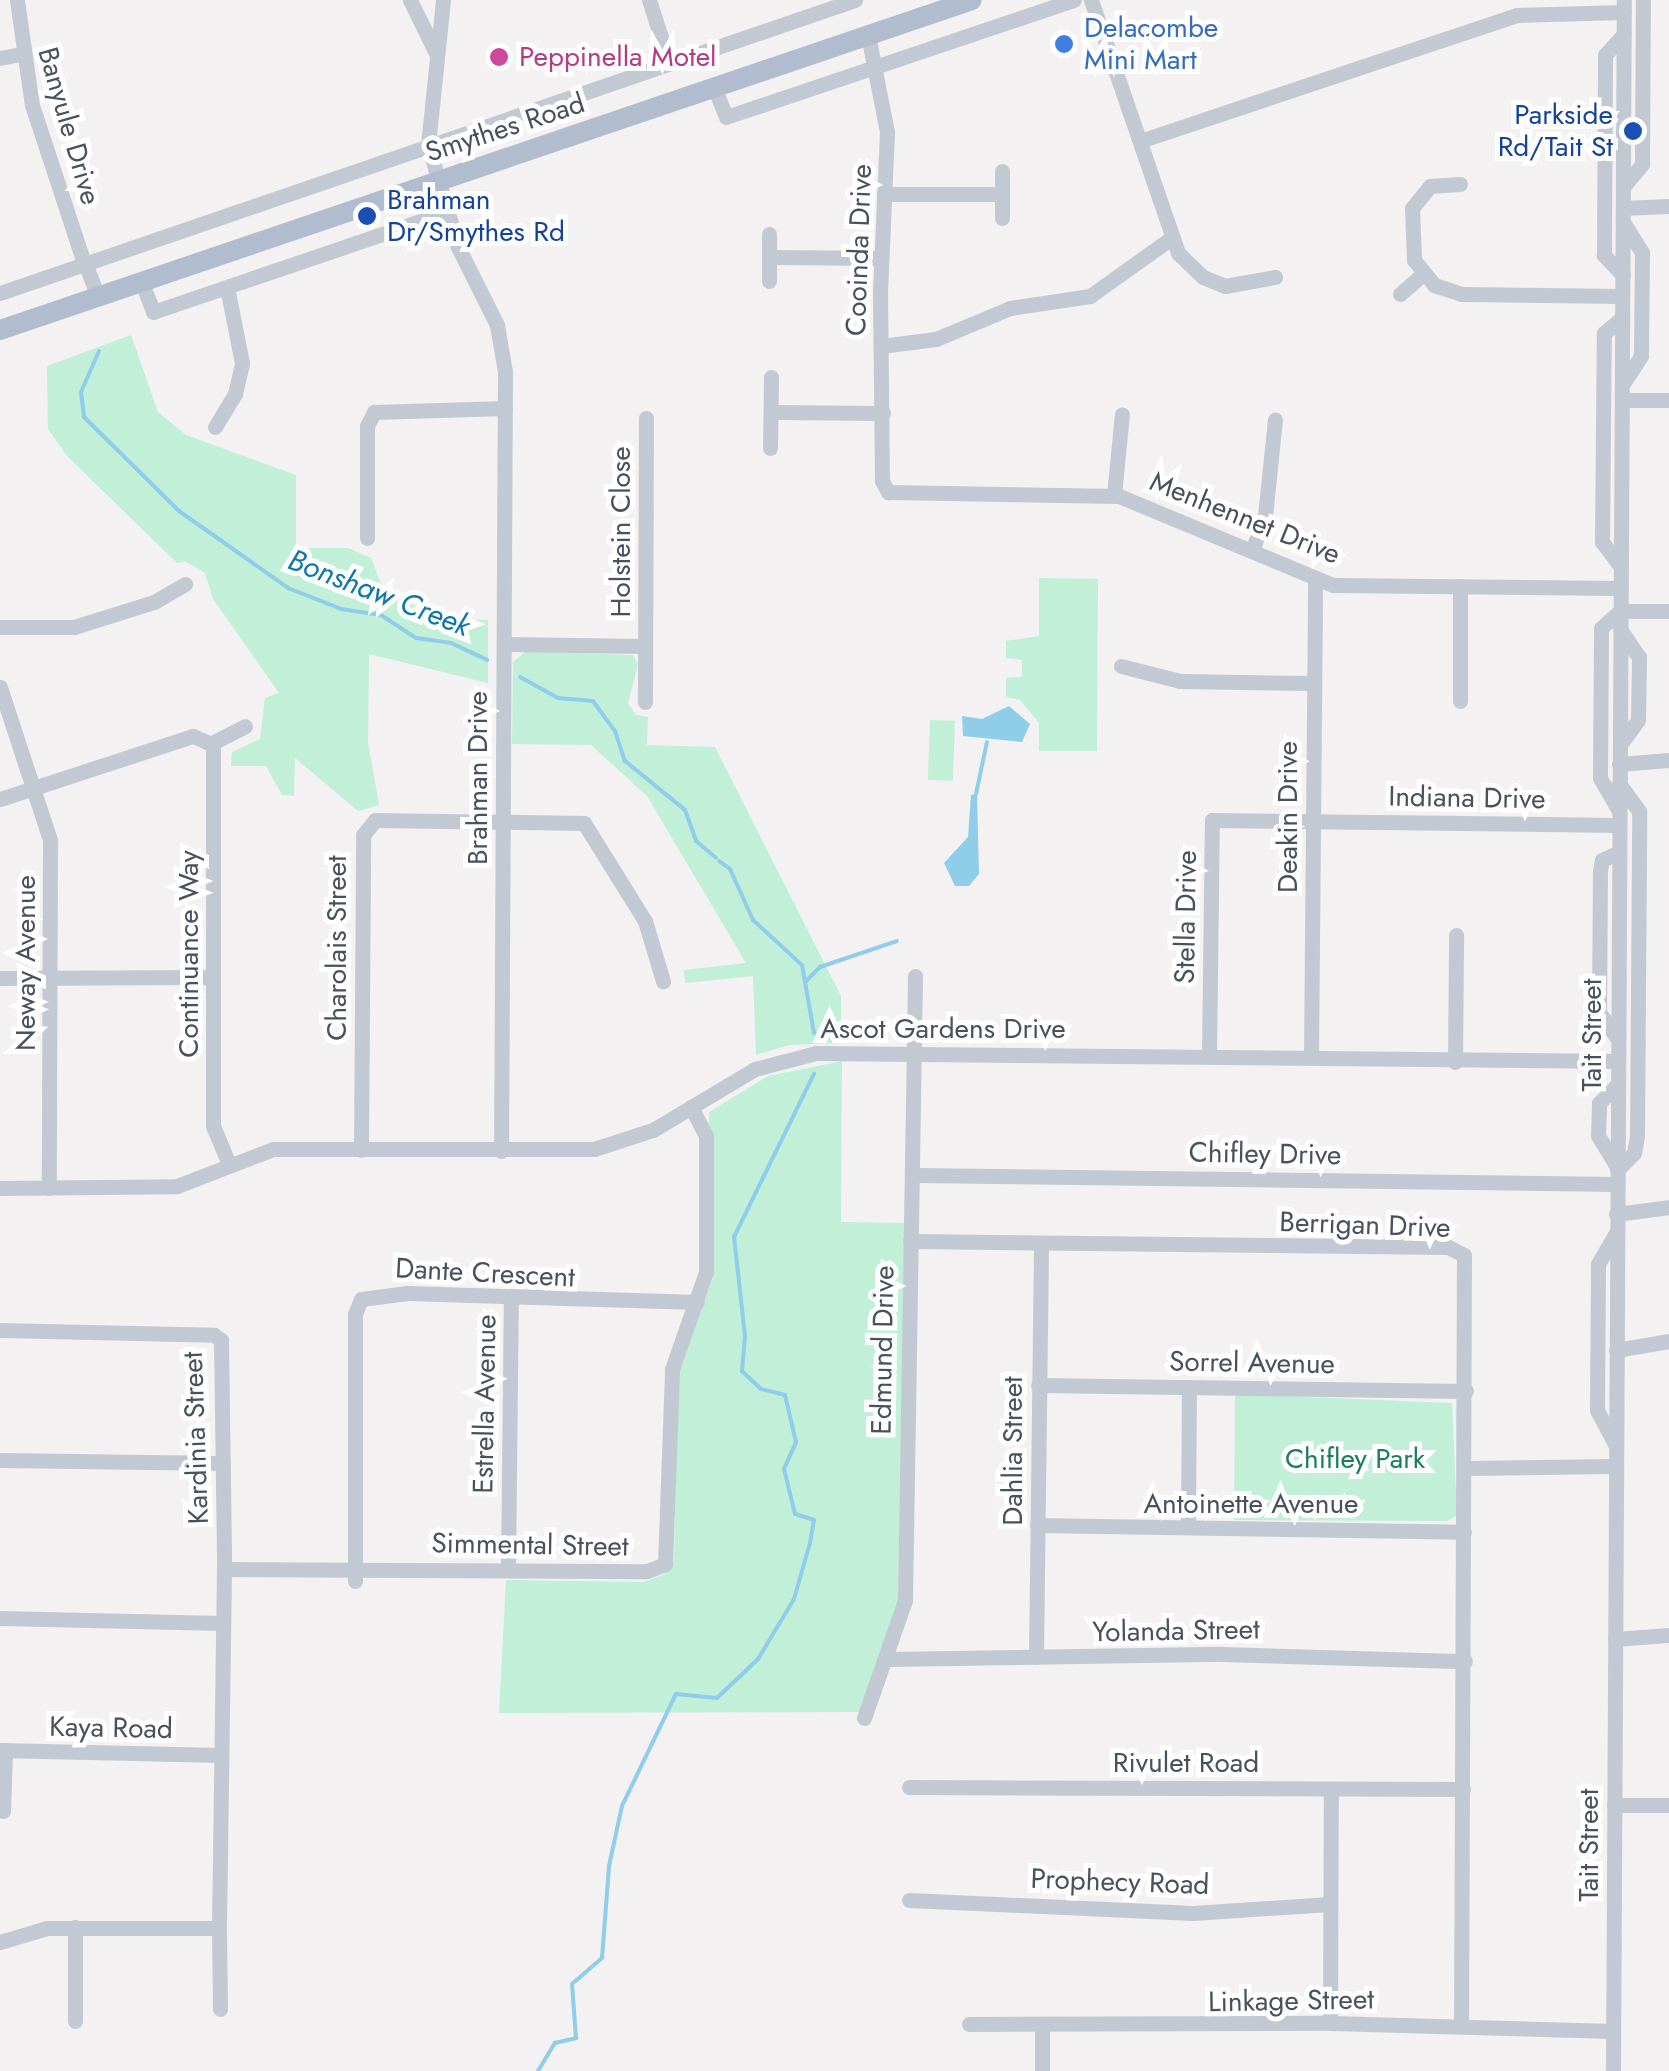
<!DOCTYPE html>
<style>
body{margin:0}
#map{position:relative;width:1669px;height:2071px;overflow:hidden;background:#f3f1f1;font-family:Jost,sans-serif}
div>[style]{position:absolute}
[style*='--x']{left:calc(var(--x)*1px);top:calc(var(--y)*1px);width:calc(var(--w)*1px);rotate:calc(var(--a)*1deg)}
.green>*{inset:0;background:#c1efd8;transform-origin:0 0}
.water>*{inset:0;background:#8fcdea}
.stream>*{height:4px;margin:-2px;padding:0 2px;transform-origin:2px;border-radius:2px;background:#8fcdea}
.minor>*{height:15px;margin:-7.5px;padding:0 7.5px;transform-origin:7.5px;border-radius:7.5px;background:#c2c9d2}
.major>*{height:20px;margin:-10px;padding:0 10px;transform-origin:10px;border-radius:10px;background:#b1bdce}
.dots>*{width:28px;height:28px;translate:-50% -50%;box-sizing:border-box;border:5px solid #fff;border-radius:50%}
span{translate:-50% -50%;white-space:nowrap;text-align:center;line-height:1.15;-webkit-text-stroke:10px #fff;paint-order:stroke}
.shop-label{font-size:28px;color:#366cbe}
.left{translate:0 -50%;text-align:left}
.hotel-label{font-size:28px;color:#b23c85}
.transit-label{font-size:28px;color:#164399}
.right{translate:-100% -50%;text-align:right}
.street-label{font-size:28px;color:#49515e}
.park-label{font-size:28px;color:#1a7f58}
.water-label{font-size:30px;color:#1077aa;font-style:italic}
</style>
<div id="map">
<div class="green">
<i style="clip-path:polygon(131px 335px,158px 412px,186px 435px,296px 475px,296px 548px,348px 548px,371px 558px,381px 584px,435px 619px,488px 620px,488px 683px,369px 654px,368px 742px,379px 805px,358px 811px,295px 758px,294px 796px,282px 795px,266px 766px,231px 766px,232px 752px,260px 739px,265px 698px,279px 693px,213px 599px,205px 573px,185px 561px,177px 563px,67px 456px,48px 429px,47px 366px)"></i>
<i style="clip-path:polygon(1039px 578px,1098px 579px,1097px 751px,1039px 751px,1039px 723px,1020px 700px,1006px 697px,1006px 678px,1022px 677px,1022px 660px,1006px 658px,1006px 641px,1039px 636px)"></i>
<i style="clip-path:polygon(526px 651px,633px 655px,638px 665px,628px 703px,636px 715px,648px 717px,647px 745px,715px 747px,841px 996px,841px 1043px,789px 1045px,756px 1055px,753px 976px,685px 983px,684px 970px,746px 963px,647px 796px,591px 745px,512px 744px,513px 662px)"></i>
<i style="left:930px;top:720px;width:25px;height:60px;rotate:2deg"></i>
<i style="clip-path:polygon(842px 1061px,841px 1222px,905px 1223px,898px 1604px,859px 1712px,499px 1713px,506px 1580px,644px 1582px,665px 1574px,674px 1561px,678px 1370px,713px 1278px,709px 1112px,768px 1076px)"></i>
<i style="clip-path:polygon(1235px 1394px,1452px 1403px,1457px 1515px,1447px 1521px,1234px 1520px)"></i>
</div>
<div class="water">
<i style="clip-path:polygon(1009px 706px,1030px 724px,1022px 742px,963px 736px,962px 716px,982px 719px)"></i>
<i style="clip-path:polygon(977px 794px,979px 874px,969px 886px,955px 886px,944px 863px,968px 837px,971px 795px)"></i>
</div>
<div class="stream">
<i style="--x:99;--y:351;--w:45;--a:113.7"></i>
<i style="--x:81;--y:392;--w:25;--a:83"></i>
<i style="--x:84;--y:417;--w:134;--a:44.7"></i>
<i style="--x:179;--y:511;--w:133;--a:35.2"></i>
<i style="--x:288;--y:588;--w:57;--a:21.6"></i>
<i style="--x:341;--y:609;--w:40;--a:8.5"></i>
<i style="--x:381;--y:615;--w:42;--a:33.3"></i>
<i style="--x:416;--y:638;--w:35;--a:8"></i>
<i style="--x:451;--y:643;--w:40;--a:25"></i>
<i style="--x:520;--y:677;--w:43;--a:28.9"></i>
<i style="--x:558;--y:698;--w:35;--a:5"></i>
<i style="--x:593;--y:701;--w:37;--a:54"></i>
<i style="--x:615;--y:731;--w:32;--a:72"></i>
<i style="--x:625;--y:761;--w:77;--a:39.2"></i>
<i style="--x:685;--y:810;--w:33;--a:70"></i>
<i style="--x:696;--y:841;--w:26;--a:40"></i>
<i style="--x:976;--y:794;--w:53;--a:-78.1"></i>
<i style="--x:719;--y:861;--w:14;--a:36"></i>
<i style="--x:730;--y:869;--w:56;--a:65.7"></i>
<i style="--x:753;--y:920;--w:67;--a:42.6"></i>
<i style="--x:802;--y:965;--w:69;--a:80"></i>
<i style="--x:806;--y:981;--w:20;--a:-45"></i>
<i style="--x:820;--y:967;--w:81;--a:-18.7"></i>
<i style="--x:538;--y:2071;--w:33;--a:-59"></i>
<i style="--x:555;--y:2043;--w:22;--a:-13"></i>
<i style="--x:576;--y:2038;--w:54;--a:-94.2"></i>
<i style="--x:572;--y:1984;--w:40;--a:-41"></i>
<i style="--x:602;--y:1958;--w:92;--a:-85.6"></i>
<i style="--x:609;--y:1866;--w:61;--a:-77.8"></i>
<i style="--x:622;--y:1806;--w:124;--a:-64.3"></i>
<i style="--x:676;--y:1694;--w:41;--a:5.6"></i>
<i style="--x:717;--y:1698;--w:57;--a:-43.6"></i>
<i style="--x:758;--y:1659;--w:70;--a:-59"></i>
<i style="--x:794;--y:1599;--w:58;--a:-74.1"></i>
<i style="--x:810;--y:1543;--w:23;--a:-80"></i>
<i style="--x:814;--y:1520;--w:20;--a:-162"></i>
<i style="--x:795;--y:1514;--w:46;--a:-103.7"></i>
<i style="--x:784;--y:1469;--w:30;--a:-66"></i>
<i style="--x:796;--y:1442;--w:48;--a:-103.2"></i>
<i style="--x:785;--y:1395;--w:25;--a:-166"></i>
<i style="--x:761;--y:1389;--w:26;--a:-137"></i>
<i style="--x:742;--y:1371;--w:35;--a:-85"></i>
<i style="--x:745;--y:1336;--w:100;--a:-96.3"></i>
<i style="--x:734;--y:1237;--w:182;--a:-63.9"></i>
</div>
<div class="minor">
<i style="--x:17;--y:0;--w:106;--a:81.9"></i>
<i style="--x:32;--y:105;--w:166;--a:71.8"></i>
<i style="--x:410;--y:0;--w:59;--a:63.9"></i>
<i style="--x:443;--y:0;--w:145;--a:95.9"></i>
<i style="--x:428;--y:144;--w:107;--a:73.8"></i>
<i style="--x:458;--y:247;--w:87;--a:63.4"></i>
<i style="--x:497;--y:325;--w:48;--a:80.3"></i>
<i style="--x:505;--y:372;--w:779;--a:90.29"></i>
<i style="--x:649;--y:0;--w:65;--a:72.1"></i>
<i style="--x:1091;--y:0;--w:268;--a:71"></i>
<i style="--x:1178;--y:253;--w:35;--a:44"></i>
<i style="--x:1203;--y:277;--w:24;--a:22"></i>
<i style="--x:1225;--y:286;--w:51;--a:-10.2"></i>
<i style="--x:868;--y:35;--w:99;--a:78.9"></i>
<i style="--x:887;--y:132;--w:159;--a:92.5"></i>
<i style="--x:880;--y:291;--w:190;--a:89.4"></i>
<i style="--x:882;--y:481;--w:13;--a:61"></i>
<i style="--x:888;--y:492;--w:231;--a:1"></i>
<i style="--x:1119;--y:496;--w:232;--a:22.6"></i>
<i style="--x:1333;--y:585;--w:287;--a:0.6"></i>
<i style="--x:0;--y:58;--w:21;--a:-11"></i>
<i style="--x:714;--y:87;--w:32;--a:68"></i>
<i style="--x:726;--y:117;--w:367;--a:-18.6"></i>
<i style="--x:1140;--y:141;--w:397;--a:-18.5"></i>
<i style="--x:1516;--y:15;--w:108;--a:-1.6"></i>
<i style="--x:1460;--y:184;--w:30;--a:176"></i>
<i style="--x:1430;--y:186;--w:28;--a:129"></i>
<i style="--x:1412;--y:208;--w:52;--a:87.8"></i>
<i style="--x:1414;--y:260;--w:32;--a:51"></i>
<i style="--x:1434;--y:285;--w:28;--a:18"></i>
<i style="--x:1461;--y:294;--w:161;--a:0.7"></i>
<i style="--x:1623;--y:187;--w:30;--a:-50"></i>
<i style="--x:1642;--y:164;--w:164;--a:-89.7"></i>
<i style="--x:884;--y:194;--w:118;--a:0"></i>
<i style="--x:1623;--y:208;--w:46;--a:-2.5"></i>
<i style="--x:1002;--y:218;--w:47;--a:-90"></i>
<i style="--x:1623;--y:222;--w:36;--a:58"></i>
<i style="--x:1642;--y:253;--w:103;--a:90.6"></i>
<i style="--x:1641;--y:356;--w:31;--a:123"></i>
<i style="--x:770;--y:257;--w:110;--a:0.5"></i>
<i style="--x:85;--y:263;--w:34;--a:69"></i>
<i style="--x:1623;--y:275;--w:28;--a:-134"></i>
<i style="--x:1604;--y:255;--w:200;--a:-89.7"></i>
<i style="--x:1605;--y:55;--w:28;--a:-48"></i>
<i style="--x:141;--y:280;--w:34;--a:69"></i>
<i style="--x:153;--y:312;--w:310;--a:-18.8"></i>
<i style="--x:769;--y:281;--w:47;--a:-90"></i>
<i style="--x:0;--y:293;--w:904;--a:-18.92"></i>
<i style="--x:1400;--y:294;--w:29;--a:-41"></i>
<i style="--x:881;--y:346;--w:55;--a:-7.3"></i>
<i style="--x:936;--y:339;--w:80;--a:-22.7"></i>
<i style="--x:1010;--y:308;--w:81;--a:-8.5"></i>
<i style="--x:1090;--y:296;--w:98;--a:-35.5"></i>
<i style="--x:1622;--y:400;--w:47;--a:0"></i>
<i style="--x:773;--y:412;--w:110;--a:0.5"></i>
<i style="--x:215;--y:427;--w:39;--a:-59"></i>
<i style="--x:235;--y:394;--w:32;--a:-77"></i>
<i style="--x:242;--y:363;--w:77;--a:-101.2"></i>
<i style="--x:770;--y:448;--w:71;--a:-89.2"></i>
<i style="--x:1114;--y:495;--w:81;--a:-84.4"></i>
<i style="--x:367;--y:538;--w:112;--a:-90"></i>
<i style="--x:367;--y:426;--w:16;--a:-63"></i>
<i style="--x:374;--y:412;--w:131;--a:-1.7"></i>
<i style="--x:1252;--y:551;--w:37;--a:-70"></i>
<i style="--x:1265;--y:516;--w:97;--a:-84.1"></i>
<i style="--x:1621;--y:567;--w:31;--a:-127"></i>
<i style="--x:1602;--y:542;--w:209;--a:-89.5"></i>
<i style="--x:1604;--y:333;--w:23;--a:-40"></i>
<i style="--x:1460;--y:586;--w:115;--a:90"></i>
<i style="--x:1620;--y:611;--w:49;--a:0"></i>
<i style="--x:0;--y:627;--w:74;--a:0"></i>
<i style="--x:74;--y:627;--w:84;--a:-17.4"></i>
<i style="--x:154;--y:602;--w:36;--a:-30"></i>
<i style="--x:1620;--y:629;--w:34;--a:56"></i>
<i style="--x:1639;--y:657;--w:63;--a:90.9"></i>
<i style="--x:1638;--y:720;--w:27;--a:126"></i>
<i style="--x:504;--y:644;--w:141;--a:0.8"></i>
<i style="--x:1121;--y:666;--w:61;--a:14.3"></i>
<i style="--x:1180;--y:681;--w:133;--a:0.9"></i>
<i style="--x:0;--y:687;--w:161;--a:71.9"></i>
<i style="--x:50;--y:840;--w:348;--a:90.2"></i>
<i style="--x:645;--y:702;--w:284;--a:-89.8"></i>
<i style="--x:212;--y:743;--w:37;--a:-27"></i>
<i style="--x:1619;--y:764;--w:50;--a:-4.6"></i>
<i style="--x:0;--y:799;--w:203;--a:-18.1"></i>
<i style="--x:193;--y:736;--w:22;--a:24"></i>
<i style="--x:213;--y:745;--w:381;--a:90"></i>
<i style="--x:213;--y:1126;--w:41;--a:67.2"></i>
<i style="--x:1619;--y:811;--w:38;--a:-120"></i>
<i style="--x:1600;--y:778;--w:150;--a:-89.6"></i>
<i style="--x:1601;--y:628;--w:25;--a:-42"></i>
<i style="--x:0;--y:978;--w:213;--a:-0.3"></i>
<i style="--x:1617;--y:1038;--w:32;--a:-125"></i>
<i style="--x:1599;--y:1012;--w:141;--a:-89.6"></i>
<i style="--x:1600;--y:871;--w:11;--a:-80"></i>
<i style="--x:1602;--y:860;--w:19;--a:-25"></i>
<i style="--x:1209;--y:1056;--w:236;--a:-89.3"></i>
<i style="--x:1212;--y:820;--w:407;--a:0.7"></i>
<i style="--x:1311;--y:1057;--w:479;--a:-89.5"></i>
<i style="--x:1455;--y:1062;--w:127;--a:-89.5"></i>
<i style="--x:361;--y:1150;--w:315;--a:-89.6"></i>
<i style="--x:363;--y:835;--w:19;--a:-51"></i>
<i style="--x:375;--y:820;--w:209;--a:0.8"></i>
<i style="--x:584;--y:823;--w:115;--a:58.1"></i>
<i style="--x:645;--y:921;--w:63;--a:73.3"></i>
<i style="--x:1617;--y:1167;--w:37;--a:-121"></i>
<i style="--x:1598;--y:1135;--w:32;--a:-88"></i>
<i style="--x:1599;--y:1103;--w:25;--a:-45"></i>
<i style="--x:1617;--y:1170;--w:24;--a:-45"></i>
<i style="--x:1634;--y:1153;--w:17;--a:-80"></i>
<i style="--x:1637;--y:1136;--w:325;--a:-89.6"></i>
<i style="--x:1639;--y:811;--w:34;--a:-126"></i>
<i style="--x:914;--y:1175;--w:703;--a:0.73"></i>
<i style="--x:0;--y:1188;--w:177;--a:-0.6"></i>
<i style="--x:177;--y:1186;--w:103;--a:-21.1"></i>
<i style="--x:273;--y:1149;--w:321;--a:0"></i>
<i style="--x:594;--y:1149;--w:62;--a:-17.9"></i>
<i style="--x:653;--y:1130;--w:119;--a:-30.9"></i>
<i style="--x:755;--y:1069;--w:63;--a:-14.7"></i>
<i style="--x:816;--y:1053;--w:801;--a:0.57"></i>
<i style="--x:1616;--y:1214;--w:53;--a:-7.5"></i>
<i style="--x:910;--y:1241;--w:538;--a:0.64"></i>
<i style="--x:1448;--y:1247;--w:18;--a:27"></i>
<i style="--x:1464;--y:1255;--w:771;--a:90.22"></i>
<i style="--x:0;--y:1330;--w:214;--a:1.3"></i>
<i style="--x:214;--y:1335;--w:9;--a:36"></i>
<i style="--x:221;--y:1340;--w:229;--a:89.2"></i>
<i style="--x:224;--y:1569;--w:359;--a:90.8"></i>
<i style="--x:219;--y:1928;--w:172;--a:180"></i>
<i style="--x:47;--y:1928;--w:49;--a:163.4"></i>
<i style="--x:1616;--y:1350;--w:54;--a:-9.6"></i>
<i style="--x:1038;--y:1385;--w:428;--a:0.8"></i>
<i style="--x:1615;--y:1444;--w:38;--a:-118"></i>
<i style="--x:1597;--y:1410;--w:146;--a:-89.6"></i>
<i style="--x:1598;--y:1264;--w:36;--a:-60"></i>
<i style="--x:0;--y:1460;--w:223;--a:0.8"></i>
<i style="--x:1466;--y:1468;--w:149;--a:-0.8"></i>
<i style="--x:1188;--y:1524;--w:137;--a:-89.6"></i>
<i style="--x:1037;--y:1525;--w:427;--a:0.9"></i>
<i style="--x:224;--y:1569;--w:423;--a:0.3"></i>
<i style="--x:647;--y:1571;--w:19;--a:-21"></i>
<i style="--x:665;--y:1564;--w:195;--a:-87.9"></i>
<i style="--x:672;--y:1369;--w:103;--a:-70.7"></i>
<i style="--x:706;--y:1272;--w:136;--a:-90"></i>
<i style="--x:706;--y:1136;--w:33;--a:-117"></i>
<i style="--x:508;--y:1570;--w:272;--a:-89.4"></i>
<i style="--x:355;--y:1581;--w:267;--a:-90"></i>
<i style="--x:355;--y:1314;--w:16;--a:-68"></i>
<i style="--x:361;--y:1299;--w:47;--a:-7.3"></i>
<i style="--x:408;--y:1293;--w:289;--a:1.8"></i>
<i style="--x:0;--y:1618;--w:223;--a:1.3"></i>
<i style="--x:1615;--y:1639;--w:54;--a:-4.2"></i>
<i style="--x:1036;--y:1657;--w:412;--a:-89.3"></i>
<i style="--x:889;--y:1659;--w:333;--a:-0.9"></i>
<i style="--x:1222;--y:1654;--w:243;--a:1.7"></i>
<i style="--x:864;--y:1718;--w:125;--a:-70.8"></i>
<i style="--x:905;--y:1600;--w:624;--a:-89.08"></i>
<i style="--x:0;--y:1750;--w:221;--a:1.3"></i>
<i style="--x:909;--y:1787;--w:554;--a:0.21"></i>
<i style="--x:1614;--y:1805;--w:55;--a:0"></i>
<i style="--x:3;--y:1811;--w:61;--a:-88.1"></i>
<i style="--x:909;--y:1900;--w:284;--a:2.6"></i>
<i style="--x:1193;--y:1913;--w:137;--a:-3.8"></i>
<i style="--x:219;--y:1928;--w:81;--a:89.3"></i>
<i style="--x:75;--y:2021;--w:94;--a:-90"></i>
<i style="--x:1330;--y:2023;--w:231;--a:-89.8"></i>
<i style="--x:969;--y:2024;--w:361;--a:-0.2"></i>
<i style="--x:1330;--y:2023;--w:283;--a:1.6"></i>
<i style="--x:1042;--y:2071;--w:44;--a:-90"></i>
<i style="--x:1613;--y:2071;--w:2071;--a:-89.7"></i>
</div>
<div class="major">
<i style="--x:0;--y:330;--w:1026;--a:-18.75"></i>
</div>
<div class="dots">
<i style="left:1064px;top:44px;background:#3f7fe0"></i>
<i style="left:499px;top:57px;background:#d1479c"></i>
<i style="left:1633px;top:131px;background:#1a4fb4"></i>
<i style="left:367px;top:216px;background:#1a4fb4"></i>
</div>
<div class="shop-label">
<span class="left" style="left:1084px;top:44px">Delacombe<br>Mini Mart</span>
</div>
<div class="hotel-label">
<span class="left" style="left:519px;top:57px">Peppinella Motel</span>
</div>
<div class="transit-label">
<span class="right" style="left:1613px;top:131px">Parkside<br>Rd/Tait St</span>
<span class="left" style="left:387px;top:216px">Brahman<br>Dr/Smythes Rd</span>
</div>
<div class="street-label">
<span style="left:69px;top:126px;rotate:74deg">Banyule Drive</span>
<span style="left:505px;top:128px;rotate:-18deg">Smythes Road</span>
<span style="left:859px;top:250px;rotate:-88deg">Cooinda Drive</span>
<span style="left:1245px;top:518px;rotate:22deg">Menhennet Drive</span>
<span style="left:621px;top:532px;rotate:-90deg">Holstein Close</span>
<span style="left:478px;top:778px;rotate:-90deg">Brahman Drive</span>
<span style="left:1467px;top:798px;rotate:1deg">Indiana Drive</span>
<span style="left:1288px;top:817px;rotate:-90deg">Deakin Drive</span>
<span style="left:1186px;top:917px;rotate:-89deg">Stella Drive</span>
<span style="left:337px;top:948px;rotate:-90deg">Charolais Street</span>
<span style="left:189px;top:954px;rotate:-90deg">Continuance Way</span>
<span style="left:26px;top:963px;rotate:-90deg">Neway Avenue</span>
<span style="left:943px;top:1029px">Ascot Gardens Drive</span>
<span style="left:1592px;top:1035px;rotate:-90deg">Tait Street</span>
<span style="left:1265px;top:1154px;rotate:1deg">Chifley Drive</span>
<span style="left:1365px;top:1225px;rotate:2deg">Berrigan Drive</span>
<span style="left:485px;top:1273px;rotate:3deg">Dante Crescent</span>
<span style="left:883px;top:1350px;rotate:-89deg">Edmund Drive</span>
<span style="left:1252px;top:1363px;rotate:1deg">Sorrel Avenue</span>
<span style="left:485px;top:1404px;rotate:-89deg">Estrella Avenue</span>
<span style="left:196px;top:1438px;rotate:-92deg">Kardinia Street</span>
<span style="left:1013px;top:1451px;rotate:-90deg">Dahlia Street</span>
<span style="left:1251px;top:1504px">Antoinette Avenue</span>
<span style="left:530px;top:1545px;rotate:1deg">Simmental Street</span>
<span style="left:1176px;top:1631px;rotate:-1deg">Yolanda Street</span>
<span style="left:111px;top:1728px;rotate:1deg">Kaya Road</span>
<span style="left:1186px;top:1763px">Rivulet Road</span>
<span style="left:1589px;top:1845px;rotate:-90deg">Tait Street</span>
<span style="left:1120px;top:1882px;rotate:2deg">Prophecy Road</span>
<span style="left:1291px;top:2001px;rotate:-1deg">Linkage Street</span>
</div>
<div class="park-label">
<span style="left:1355px;top:1459px">Chifley Park</span>
</div>
<div class="water-label">
<span style="left:379px;top:593px;rotate:21deg">Bonshaw Creek</span>
</div>
</div>
